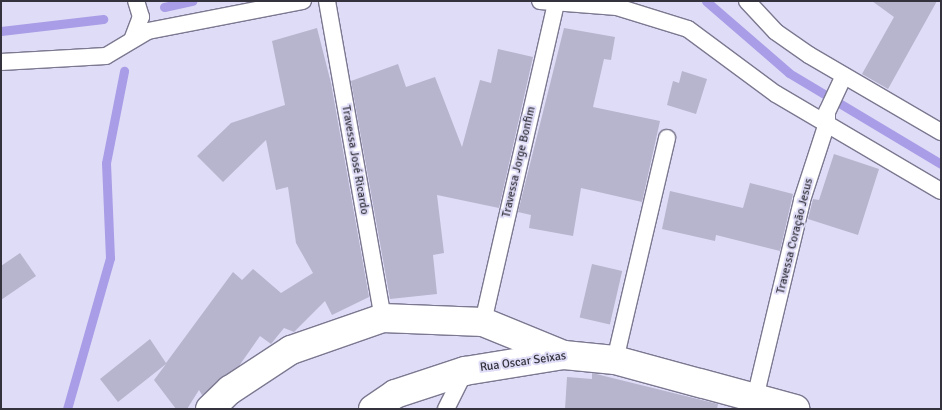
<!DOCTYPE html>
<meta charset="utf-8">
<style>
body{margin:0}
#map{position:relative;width:942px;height:410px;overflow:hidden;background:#dfdcf7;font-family:Signika,sans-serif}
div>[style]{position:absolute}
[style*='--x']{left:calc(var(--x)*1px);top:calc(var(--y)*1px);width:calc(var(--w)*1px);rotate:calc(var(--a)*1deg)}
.stream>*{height:9px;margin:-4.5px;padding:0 4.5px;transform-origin:4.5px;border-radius:4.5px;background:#a89de6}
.building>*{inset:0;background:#b7b4cd;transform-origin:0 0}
.roads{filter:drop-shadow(1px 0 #7b7890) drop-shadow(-1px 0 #7b7890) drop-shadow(0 1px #7b7890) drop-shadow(0 -1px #7b7890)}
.service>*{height:16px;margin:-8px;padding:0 8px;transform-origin:8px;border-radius:8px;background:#fff}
.tertiary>*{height:28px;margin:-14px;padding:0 14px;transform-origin:14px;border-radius:14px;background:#fff}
.secondary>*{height:28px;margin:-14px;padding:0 14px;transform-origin:14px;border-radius:14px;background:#fff}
span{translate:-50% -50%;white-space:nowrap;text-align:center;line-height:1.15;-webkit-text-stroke:4px #dfdcf7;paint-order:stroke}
.street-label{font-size:12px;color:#34333d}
.frame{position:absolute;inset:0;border:2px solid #34333d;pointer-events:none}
</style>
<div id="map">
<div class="stream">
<i style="--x:706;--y:1;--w:110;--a:40.9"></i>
<i style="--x:789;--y:73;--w:177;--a:30.9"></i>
<i style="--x:164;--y:7;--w:29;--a:-12"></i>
<i style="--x:1;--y:31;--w:103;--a:-6.7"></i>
<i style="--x:67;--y:409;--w:157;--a:-74.1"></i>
<i style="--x:110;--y:258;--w:95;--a:-92.4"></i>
<i style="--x:106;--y:163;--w:94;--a:-78.9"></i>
</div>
<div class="building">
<i style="clip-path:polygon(872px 1px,937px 1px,888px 89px,862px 74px,894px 17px)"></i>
<i style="clip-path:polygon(317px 28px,331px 83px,369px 297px,332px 315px,325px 301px,294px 332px,284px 328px,271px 344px,260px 336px,239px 366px,202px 395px,199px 390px,187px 409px,176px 409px,154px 380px,166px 364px,118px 402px,100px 379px,150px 339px,166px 363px,233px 272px,242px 280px,253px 269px,281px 293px,313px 273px,296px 243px,288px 187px,276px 190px,266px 140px,223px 182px,197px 156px,231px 123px,285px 105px,272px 41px)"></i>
<i style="clip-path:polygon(564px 28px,615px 37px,611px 60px,604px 59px,593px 107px,660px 121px,642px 202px,581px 188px,573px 236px,529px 228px,531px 215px,518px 212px)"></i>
<i style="clip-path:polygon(498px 49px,533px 57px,499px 208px,437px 195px,444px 253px,433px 255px,437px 294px,390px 299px,351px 81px,398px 64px,406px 87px,435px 77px,462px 147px,480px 80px,491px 83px)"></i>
<i style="clip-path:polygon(682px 71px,707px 79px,696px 114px,667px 105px,673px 81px,679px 83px)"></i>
<i style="clip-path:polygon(834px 154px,879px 169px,858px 235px,808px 219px,813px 199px,819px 200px)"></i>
<i style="clip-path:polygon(750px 183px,793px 194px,780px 251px,716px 235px,715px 241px,662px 229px,670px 191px,743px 208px)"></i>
<i style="clip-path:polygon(20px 253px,36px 276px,1px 300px,1px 266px)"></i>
<i style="left:592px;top:264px;width:31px;height:55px;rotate:13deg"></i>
<i style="clip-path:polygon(592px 373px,718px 404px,717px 409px,565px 409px,567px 377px,592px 379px)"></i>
</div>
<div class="roads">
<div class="service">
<i style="--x:327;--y:1;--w:322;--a:80"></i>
<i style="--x:540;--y:1;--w:77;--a:4.5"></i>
<i style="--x:617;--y:7;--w:74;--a:17.2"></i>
<i style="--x:688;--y:29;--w:109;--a:36.5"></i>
<i style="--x:776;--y:94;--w:191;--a:30.5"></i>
<i style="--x:747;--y:1;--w:42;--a:46.9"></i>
<i style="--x:776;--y:32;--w:40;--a:34.9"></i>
<i style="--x:809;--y:55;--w:153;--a:30.3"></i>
<i style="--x:132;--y:40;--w:25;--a:-69"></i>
<i style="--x:141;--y:17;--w:17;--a:-107"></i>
<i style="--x:1;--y:62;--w:105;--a:-3.3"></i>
<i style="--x:106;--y:56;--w:49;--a:-30.8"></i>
<i style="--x:148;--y:31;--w:158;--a:-11"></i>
<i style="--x:483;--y:322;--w:327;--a:-77.1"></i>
<i style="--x:615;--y:360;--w:228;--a:-76.8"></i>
<i style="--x:755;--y:398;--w:204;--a:-76.6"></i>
<i style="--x:802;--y:200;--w:81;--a:-72"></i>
<i style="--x:827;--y:123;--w:11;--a:-90"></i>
<i style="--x:827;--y:112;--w:40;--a:-65"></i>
<i style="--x:446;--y:409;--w:42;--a:-63.4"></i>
</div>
<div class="tertiary">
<i style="--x:210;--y:409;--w:28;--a:-44"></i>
<i style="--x:230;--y:390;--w:73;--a:-33.3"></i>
<i style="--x:291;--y:350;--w:97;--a:-19.2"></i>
<i style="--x:383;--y:318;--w:100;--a:2.3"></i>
<i style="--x:483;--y:322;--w:87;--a:22.2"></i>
</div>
<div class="secondary">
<i style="--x:373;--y:409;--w:27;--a:-34"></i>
<i style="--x:395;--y:394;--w:74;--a:-18.2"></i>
<i style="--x:465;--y:371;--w:100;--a:-9.2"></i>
<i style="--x:564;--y:355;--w:51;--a:5.6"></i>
<i style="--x:615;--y:360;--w:187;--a:15.2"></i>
</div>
</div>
<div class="street-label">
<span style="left:355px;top:160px;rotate:80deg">Travessa José Ricardo</span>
<span style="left:519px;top:162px;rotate:-77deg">Travessa Jorge Bonfim</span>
<span style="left:795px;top:236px;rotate:-76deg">Travessa Coração Jesus</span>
<span style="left:523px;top:362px;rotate:-8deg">Rua Oscar Seixas</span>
</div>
<div class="frame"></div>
</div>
